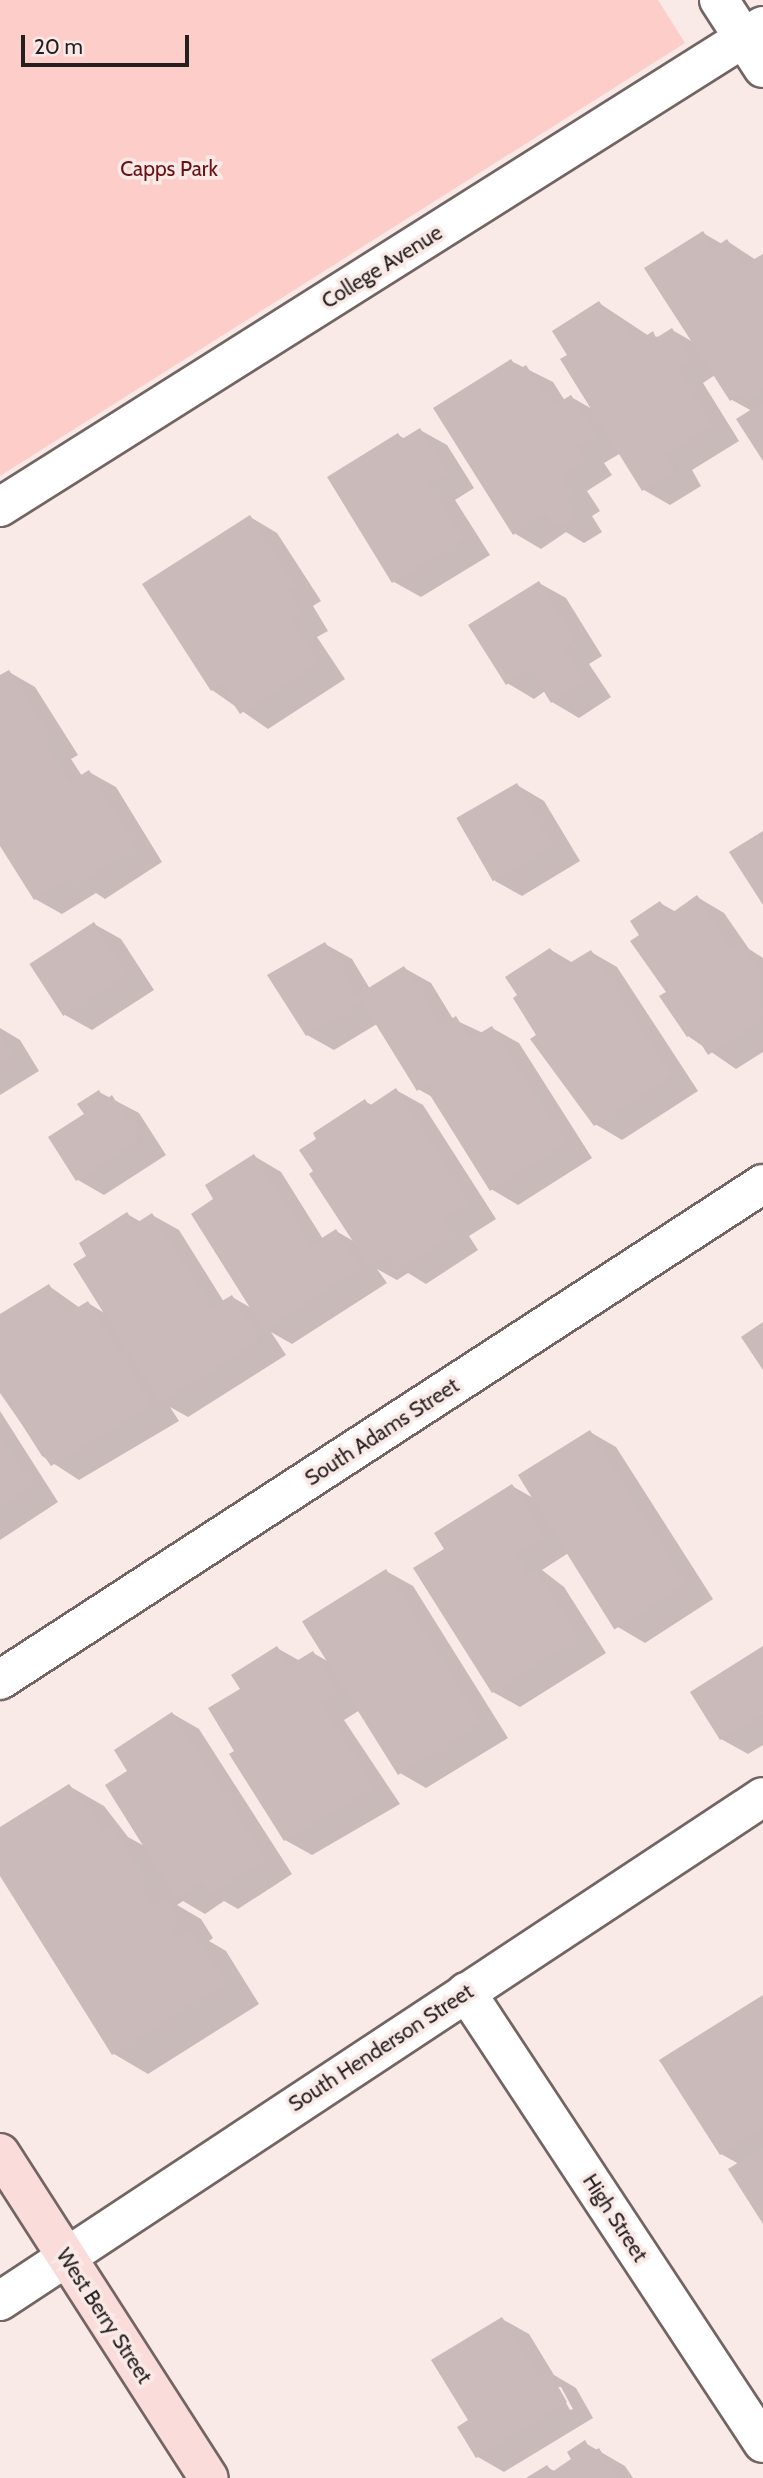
<!DOCTYPE html>
<style>
body{margin:0}
#map{position:relative;width:763px;height:2478px;overflow:hidden;background:#f9e9e7;font-family:Cabin,sans-serif}
div>[style]{position:absolute}
[style*='--x']{left:calc(var(--x)*1px);top:calc(var(--y)*1px);width:calc(var(--w)*1px);rotate:calc(var(--a)*1deg)}
.green>*{inset:0;background:#fdcec9}
.shadow>*{inset:0;background:#0003}
.building>*{inset:0;background:#cabab9;transform-origin:0 0}
.roads{filter:drop-shadow(2px 0 #726563) drop-shadow(-2px 0 #726563) drop-shadow(0 2px #726563) drop-shadow(0 -2px #726563)}
.minor>*{height:38px;margin:-19px;padding:0 19px;transform-origin:19px;border-radius:19px;background:#fff}
.major>*{height:38px;margin:-19px;padding:0 19px;transform-origin:19px;border-radius:19px;background:#faddda}
span{translate:-50% -50%;white-space:nowrap;text-align:center;line-height:1.15;-webkit-text-stroke:7px #f9e9e7;paint-order:stroke}
.park-label{font-size:21px;color:#691215}
.street-label{font-size:21px;color:#25201f}
.scale{position:absolute;left:21px;top:35px;width:168px;height:32px;box-sizing:border-box;border:4px solid #25201f;border-top:0;padding-left:9px;font-size:21px;line-height:24px;white-space:nowrap;color:#25201f;-webkit-text-stroke:5px #f9e9e7;paint-order:stroke}
</style>
<div id="map">
<div class="green">
<i style="clip-path:polygon(0 0,658px 0,685px 43px,0 476px)"></i>
</div>
<div class="shadow">
<i style="clip-path:polygon(703px 233px,722px 244px,727px 241px,756px 260px,763px 256px,763px 455px,752px 411px,732px 400px,715px 375px,703px 383px,739px 441px,692px 470px,701px 486px,670px 505px,644px 490px,621px 453px,604px 463px,612px 475px,587px 491px,600px 511px,592px 516px,602px 532px,584px 543px,566px 532px,541px 549px,514px 533px,511px 361px,553px 382px,565px 401px,571px 397px,594px 410px,569px 356px,599px 303px,649px 336px,660px 337px,672px 330px,695px 343px)"></i>
<i style="clip-path:polygon(420px 430px,447px 445px,474px 488px,455px 500px,490px 555px,421px 597px,394px 582px,398px 435px,405px 439px)"></i>
<i style="clip-path:polygon(250px 517px,277px 533px,321px 601px,313px 606px,328px 631px,317px 637px,345px 679px,268px 729px,212px 690px)"></i>
<i style="clip-path:polygon(539px 583px,566px 598px,602px 656px,589px 664px,611px 697px,579px 718px,552px 702px,545px 691px,534px 699px,507px 683px)"></i>
<i style="clip-path:polygon(9px 672px,35px 687px,78px 755px,71px 759px,82px 776px,89px 772px,116px 787px,162px 862px,105px 899px,96px 893px,62px 914px,35px 899px,0 843px,0 678px)"></i>
<i style="clip-path:polygon(517px 785px,544px 801px,580px 861px,522px 896px,495px 881px)"></i>
<i style="clip-path:polygon(697px 897px,724px 913px,749px 949px,763px 958px,763px 1052px,736px 1069px,688px 1036px,641px 936px,660px 903px,676px 912px)"></i>
<i style="clip-path:polygon(94px 924px,121px 939px,154px 990px,92px 1030px,65px 1015px)"></i>
<i style="clip-path:polygon(325px 944px,352px 959px,370px 989px,404px 968px,431px 983px,453px 1019px,483px 1033px,492px 1028px,519px 1043px,592px 1158px,518px 1205px,491px 1189px,434px 1098px,418px 1089px,377px 1024px,334px 1050px,307px 1035px)"></i>
<i style="clip-path:polygon(551px 950px,573px 963px,591px 952px,617px 967px,698px 1091px,622px 1140px,595px 1124px,539px 1035px)"></i>
<i style="clip-path:polygon(0 1028px,20px 1040px,39px 1071px,0 1095px)"></i>
<i style="clip-path:polygon(396px 1090px,423px 1105px,496px 1219px,469px 1236px,478px 1250px,426px 1284px,408px 1273px,397px 1280px,377px 1269px,387px 1283px,292px 1344px,271px 1332px,286px 1355px,188px 1417px,170px 1407px,179px 1421px,79px 1480px,42px 1456px,0 1390px,0 1316px,49px 1286px,80px 1308px,88px 1303px,106px 1314px,88px 1256px,127px 1214px,141px 1222px,152px 1215px,179px 1230px,224px 1302px,232px 1297px,253px 1309px,216px 1200px,254px 1156px,281px 1172px,323px 1239px,336px 1231px,355px 1242px,365px 1101px,373px 1106px)"></i>
<i style="clip-path:polygon(99px 1092px,139px 1113px,166px 1155px,104px 1195px,78px 1180px,50px 1138px,86px 1114px)"></i>
<i style="clip-path:polygon(0 1411px,58px 1502px,0 1540px)"></i>
<i style="clip-path:polygon(590px 1432px,616px 1447px,713px 1599px,645px 1643px,618px 1627px,570px 1552px,542px 1570px,564px 1587px,606px 1653px,520px 1707px,493px 1692px,446px 1549px,512px 1486px,535px 1499px)"></i>
<i style="clip-path:polygon(386px 1571px,413px 1586px,508px 1738px,426px 1788px,400px 1773px,360px 1710px,344px 1720px,400px 1804px,312px 1855px,285px 1840px,237px 1751px,242px 1689px,277px 1648px,300px 1661px,313px 1653px,331px 1663px)"></i>
<i style="clip-path:polygon(763px 1649px,763px 1745px,748px 1754px,721px 1739px)"></i>
<i style="clip-path:polygon(173px 1714px,199px 1729px,292px 1874px,238px 1909px,224px 1901px,205px 1914px,183px 1901px,177px 1905px,201px 1919px,213px 1938px,209px 1941px,226px 1951px,259px 2004px,148px 2074px,114px 2054px,0 1873px,0 1829px,69px 1786px,104px 1806px,128px 1837px,146px 1847px,129px 1772px)"></i>
<i style="clip-path:polygon(763px 1997px,763px 2221px,739px 2164px,721px 2154px,662px 2060px)"></i>
<i style="clip-path:polygon(evenodd,502px 2319px,529px 2334px,554px 2375px,576px 2388px,593px 2418px,504px 2472px,478px 2457px,471px 2421px,502px 2319px,557px 2387px,561px 2387px,573px 2409px,570px 2410px,557px 2387px)"></i>
<i style="clip-path:polygon(585px 2443px,625px 2466px,633px 2478px,530px 2478px,547px 2467px,556px 2472px,574px 2460px)"></i>
</div>
<div class="building">
<i style="clip-path:polygon(703px 231px,714px 248px,727px 239px,744px 265px,763px 254px,763px 390px,744px 403px,739px 395px,730px 401px,644px 268px)"></i>
<i style="clip-path:polygon(599px 301px,613px 323px,621px 318px,637px 342px,653px 331px,656px 338px,672px 328px,691px 358px,677px 367px,713px 425px,667px 455px,676px 470px,642px 491px,560px 359px,567px 355px,552px 331px)"></i>
<i style="clip-path:polygon(511px 359px,518px 370px,526px 365px,553px 406px,571px 395px,597px 436px,578px 447px,587px 460px,561px 475px,574px 496px,567px 501px,576px 516px,556px 528px,546px 513px,513px 535px,433px 408px)"></i>
<i style="clip-path:polygon(763px 402px,763px 461px,736px 419px)"></i>
<i style="clip-path:polygon(420px 428px,448px 473px,429px 484px,464px 539px,392px 583px,327px 477px,398px 433px,402px 439px)"></i>
<i style="clip-path:polygon(250px 515px,295px 585px,287px 590px,302px 615px,292px 621px,319px 663px,240px 714px,221px 685px,211px 691px,142px 584px)"></i>
<i style="clip-path:polygon(539px 581px,576px 640px,564px 648px,585px 682px,551px 703px,530px 669px,506px 685px,468px 625px)"></i>
<i style="clip-path:polygon(9px 670px,52px 739px,45px 744px,70px 782px,89px 770px,137px 847px,77px 885px,72px 877px,34px 900px,0 846px,0 675px)"></i>
<i style="left:517px;top:783px;width:73px;height:70px;rotate:60deg"></i>
<i style="clip-path:polygon(763px 831px,763px 905px,729px 852px)"></i>
<i style="clip-path:polygon(697px 895px,732px 948px,740px 942px,763px 977px,759px 987px,763px 1019px,708px 1055px,694px 1033px,687px 1037px,659px 996px,666px 992px,630px 941px,639px 935px,630px 921px,660px 901px,669px 915px)"></i>
<i style="left:94px;top:922px;width:62px;height:77px;rotate:57deg"></i>
<i style="clip-path:polygon(325px 942px,357px 995px,404px 966px,441px 1025px,456px 1016px,470px 1039px,492px 1026px,566px 1143px,490px 1191px,430px 1095px,434px 1094px,428px 1083px,417px 1091px,362px 1002px,306px 1036px,267px 975px)"></i>
<i style="clip-path:polygon(550px 948px,563px 967px,591px 950px,672px 1075px,594px 1126px,530px 1039px,536px 1035px,513px 998px,517px 995px,505px 977px)"></i>
<i style="clip-path:polygon(0 1033px,13px 1055px,0 1064px)"></i>
<i style="clip-path:polygon(396px 1088px,470px 1203px,444px 1220px,453px 1234px,398px 1270px,388px 1254px,369px 1266px,309px 1174px,313px 1171px,299px 1150px,316px 1139px,313px 1133px,365px 1099px,369px 1106px)"></i>
<i style="clip-path:polygon(99px 1090px,105px 1100px,112px 1095px,140px 1140px,76px 1181px,48px 1137px,84px 1114px,77px 1104px)"></i>
<i style="clip-path:polygon(254px 1154px,311px 1245px,336px 1229px,361px 1268px,264px 1330px,191px 1214px,213px 1199px,205px 1185px)"></i>
<i style="clip-path:polygon(127px 1212px,135px 1224px,152px 1213px,212px 1307px,232px 1295px,260px 1340px,160px 1403px,73px 1264px,86px 1256px,79px 1243px)"></i>
<i style="clip-path:polygon(49px 1284px,67px 1314px,88px 1301px,153px 1405px,51px 1466px,0 1393px,0 1314px)"></i>
<i style="clip-path:polygon(763px 1322px,763px 1370px,741px 1337px)"></i>
<i style="left:590px;top:1430px;width:182px;height:85px;rotate:58deg"></i>
<i style="clip-path:polygon(0 1435px,33px 1486px,0 1508px)"></i>
<i style="clip-path:polygon(512px 1484px,545px 1536px,516px 1554px,529px 1575px,537px 1570px,580px 1637px,492px 1693px,413px 1568px,444px 1549px,434px 1533px)"></i>
<i style="left:386px;top:1569px;width:181px;height:99px;rotate:58deg"></i>
<i style="clip-path:polygon(277px 1646px,290px 1665px,313px 1651px,338px 1692px,315px 1706px,323px 1706px,374px 1788px,284px 1841px,229px 1754px,234px 1751px,208px 1708px,240px 1689px,231px 1675px)"></i>
<i style="clip-path:polygon(763px 1646px,763px 1717px,761px 1714px,720px 1740px,690px 1692px)"></i>
<i style="clip-path:polygon(172px 1712px,267px 1859px,210px 1895px,202px 1883px,177px 1900px,105px 1785px,127px 1771px,114px 1750px)"></i>
<i style="clip-path:polygon(69px 1784px,105px 1831px,112px 1826px,148px 1882px,142px 1885px,153px 1904px,166px 1896px,179px 1917px,168px 1925px,176px 1938px,191px 1929px,226px 1983px,112px 2055px,0 1876px,0 1827px)"></i>
<i style="clip-path:polygon(763px 1995px,763px 2128px,720px 2155px,659px 2060px)"></i>
<i style="clip-path:polygon(763px 2147px,763px 2224px,728px 2169px)"></i>
<i style="clip-path:polygon(502px 2317px,539px 2377px,549px 2371px,567px 2402px,476px 2458px,457px 2427px,468px 2420px,431px 2360px)"></i>
<i style="clip-path:polygon(585px 2440px,592px 2452px,599px 2448px,617px 2478px,526px 2478px,547px 2465px,552px 2472px,571px 2459px,567px 2452px)"></i>
</div>
<div class="roads">
<div class="minor">
<i style="--x:719;--y:0;--w:81;--a:57.1"></i>
<i style="--x:0;--y:507;--w:902;--a:-32.23"></i>
<i style="--x:0;--y:1680;--w:910;--a:-33.03"></i>
<i style="--x:466;--y:1992;--w:540;--a:56.63"></i>
<i style="--x:0;--y:2301;--w:914;--a:-33.45"></i>
</div>
<div class="major">
<i style="--x:0;--y:2153;--w:386;--a:57.3"></i>
</div>
</div>
<div class="park-label">
<span style="left:169px;top:169px">Capps Park</span>
</div>
<div class="street-label">
<span style="left:382px;top:267px;rotate:-32deg">College Avenue</span>
<span style="left:382px;top:1432px;rotate:-33deg">South Adams Street</span>
<span style="left:381px;top:2048px;rotate:-33deg">South Henderson Street</span>
<span style="left:615px;top:2218px;rotate:57deg">High Street</span>
<span style="left:104px;top:2316px;rotate:57deg">West Berry Street</span>
</div>
<div class="scale">20 m</div>
</div>
